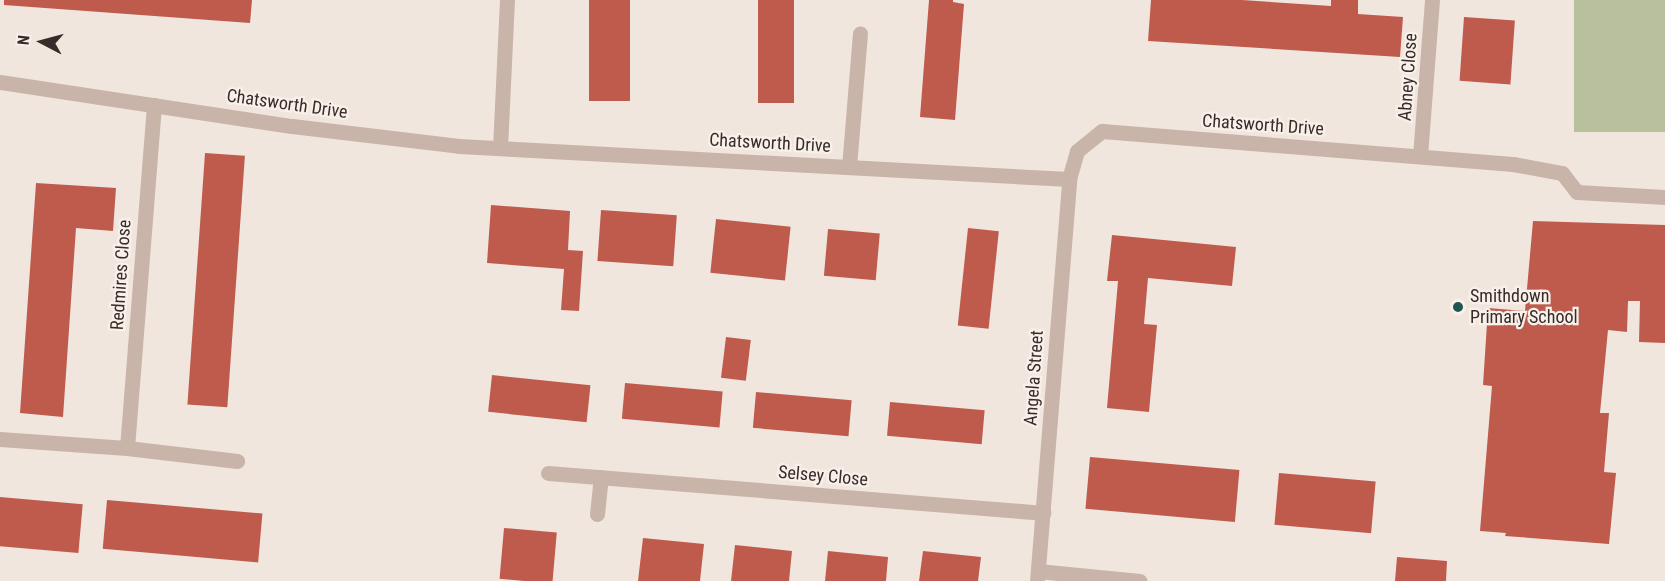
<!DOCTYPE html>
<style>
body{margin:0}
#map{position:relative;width:1665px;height:581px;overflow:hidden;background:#f1e6de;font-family:"Roboto Condensed",sans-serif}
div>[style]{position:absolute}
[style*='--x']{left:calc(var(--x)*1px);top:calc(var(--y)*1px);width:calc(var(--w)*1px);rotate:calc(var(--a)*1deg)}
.green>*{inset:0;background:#b8c09e;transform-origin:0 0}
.building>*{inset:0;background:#bf5b4d;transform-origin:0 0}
.minor>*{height:15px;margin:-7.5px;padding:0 7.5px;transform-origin:7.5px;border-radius:7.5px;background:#c9b4aa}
.dots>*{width:16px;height:16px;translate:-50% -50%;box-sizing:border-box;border:3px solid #f9f0ea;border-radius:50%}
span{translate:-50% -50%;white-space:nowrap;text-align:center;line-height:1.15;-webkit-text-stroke:4.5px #f9f0ea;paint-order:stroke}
.street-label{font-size:18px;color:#372c29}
.poi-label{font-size:18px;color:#372c29}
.left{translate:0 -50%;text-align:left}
.north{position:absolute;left:12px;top:12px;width:60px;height:60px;-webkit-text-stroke:4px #f9f0ea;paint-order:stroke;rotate:276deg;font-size:16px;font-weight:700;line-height:24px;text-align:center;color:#372c29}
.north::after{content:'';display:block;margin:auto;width:21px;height:27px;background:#372c29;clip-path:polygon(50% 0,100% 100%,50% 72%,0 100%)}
</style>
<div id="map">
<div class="green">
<i style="left:1574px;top:0;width:91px;height:132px"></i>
</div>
<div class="building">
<i style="clip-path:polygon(4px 0,252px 0,250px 23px,4px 5px)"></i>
<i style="left:589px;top:0;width:41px;height:101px"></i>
<i style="left:758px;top:0;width:36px;height:103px"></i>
<i style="clip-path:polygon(929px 0,953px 0,953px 2px,964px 4px,955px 120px,920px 117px)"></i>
<i style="clip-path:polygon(1151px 0,1242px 0,1331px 6px,1331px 0,1358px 0,1358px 14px,1403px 17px,1400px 57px,1148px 41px)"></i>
<i style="left:1464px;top:17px;width:51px;height:64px;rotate:4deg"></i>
<i style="left:205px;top:153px;width:40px;height:252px;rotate:4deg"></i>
<i style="clip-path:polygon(36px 183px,116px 188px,113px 231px,76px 228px,63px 417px,20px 413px)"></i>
<i style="clip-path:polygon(491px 205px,570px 211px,568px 250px,583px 251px,579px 311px,561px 310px,564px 269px,487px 263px)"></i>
<i style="left:601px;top:210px;width:76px;height:51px;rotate:4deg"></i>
<i style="left:716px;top:219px;width:75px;height:54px;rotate:6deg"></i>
<i style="clip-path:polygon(1533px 221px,1665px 225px,1665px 343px,1639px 342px,1640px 301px,1628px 301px,1627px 332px,1608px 330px,1600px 413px,1609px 413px,1604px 472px,1616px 473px,1609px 544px,1505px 536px,1506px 533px,1480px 531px,1492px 386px,1483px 385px,1488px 308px,1525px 311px)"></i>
<i style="left:968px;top:228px;width:31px;height:98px;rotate:6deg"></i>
<i style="left:828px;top:229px;width:52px;height:47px;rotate:5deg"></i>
<i style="clip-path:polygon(1112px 235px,1236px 247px,1232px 286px,1148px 278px,1144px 324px,1157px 325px,1149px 412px,1107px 408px,1118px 281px,1107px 281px)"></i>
<i style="left:726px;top:337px;width:25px;height:41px;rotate:7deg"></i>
<i style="left:492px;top:375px;width:99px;height:37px;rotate:6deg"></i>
<i style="left:625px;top:383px;width:98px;height:36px;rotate:5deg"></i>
<i style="left:756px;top:392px;width:96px;height:36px;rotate:5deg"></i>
<i style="left:890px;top:402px;width:95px;height:34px;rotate:5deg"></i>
<i style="left:1090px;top:457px;width:150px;height:52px;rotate:5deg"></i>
<i style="left:1279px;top:473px;width:97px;height:52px;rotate:5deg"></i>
<i style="left:0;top:497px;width:83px;height:49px;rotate:5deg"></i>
<i style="left:107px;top:500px;width:156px;height:49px;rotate:5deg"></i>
<i style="left:504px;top:528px;width:53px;height:51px;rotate:5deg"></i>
<i style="clip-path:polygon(643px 538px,704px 544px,700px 581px,638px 581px)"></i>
<i style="clip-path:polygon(735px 545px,792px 551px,789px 581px,731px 581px)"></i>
<i style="clip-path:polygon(828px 551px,888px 557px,886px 581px,825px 581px)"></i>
<i style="clip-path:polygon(923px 551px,981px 557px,978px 581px,919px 581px)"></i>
<i style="clip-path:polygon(1397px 557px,1447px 561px,1446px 581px,1395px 581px)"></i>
</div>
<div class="minor">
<i style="--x:0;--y:82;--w:295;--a:8.6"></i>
<i style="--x:292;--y:126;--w:168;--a:6.8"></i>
<i style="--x:459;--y:146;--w:611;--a:3.1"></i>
<i style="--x:500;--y:148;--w:148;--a:-87.3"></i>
<i style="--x:1420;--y:156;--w:156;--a:-85.6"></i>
<i style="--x:849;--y:167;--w:134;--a:-85.3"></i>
<i style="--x:0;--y:439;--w:127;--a:4.1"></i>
<i style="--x:127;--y:448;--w:111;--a:6.7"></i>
<i style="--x:127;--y:448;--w:344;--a:-85.5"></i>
<i style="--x:548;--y:473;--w:497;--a:4.6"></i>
<i style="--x:597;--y:514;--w:37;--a:-84"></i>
<i style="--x:1038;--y:571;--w:102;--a:5.6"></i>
<i style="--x:1037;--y:581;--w:403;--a:-85.4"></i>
<i style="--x:1069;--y:179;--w:29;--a:-74"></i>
<i style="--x:1077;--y:151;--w:32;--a:-39"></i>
<i style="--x:1102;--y:131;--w:412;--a:4.6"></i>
<i style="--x:1513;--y:164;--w:50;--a:10.4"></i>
<i style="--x:1562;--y:173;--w:24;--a:52"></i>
<i style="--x:1577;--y:192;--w:88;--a:3.3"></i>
</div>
<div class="dots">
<i style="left:1458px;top:307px;background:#215653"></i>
</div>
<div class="street-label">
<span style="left:1408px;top:77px;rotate:-86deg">Abney Close</span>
<span style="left:287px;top:104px;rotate:8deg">Chatsworth Drive</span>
<span style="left:1263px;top:125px;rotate:4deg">Chatsworth Drive</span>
<span style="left:770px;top:143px;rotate:3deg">Chatsworth Drive</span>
<span style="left:121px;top:275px;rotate:-86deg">Redmires Close</span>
<span style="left:1034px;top:378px;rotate:-86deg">Angela Street</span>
<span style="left:823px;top:476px;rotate:5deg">Selsey Close</span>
</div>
<div class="poi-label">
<span class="left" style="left:1470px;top:307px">Smithdown<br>Primary School</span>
</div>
<div class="north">N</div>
</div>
